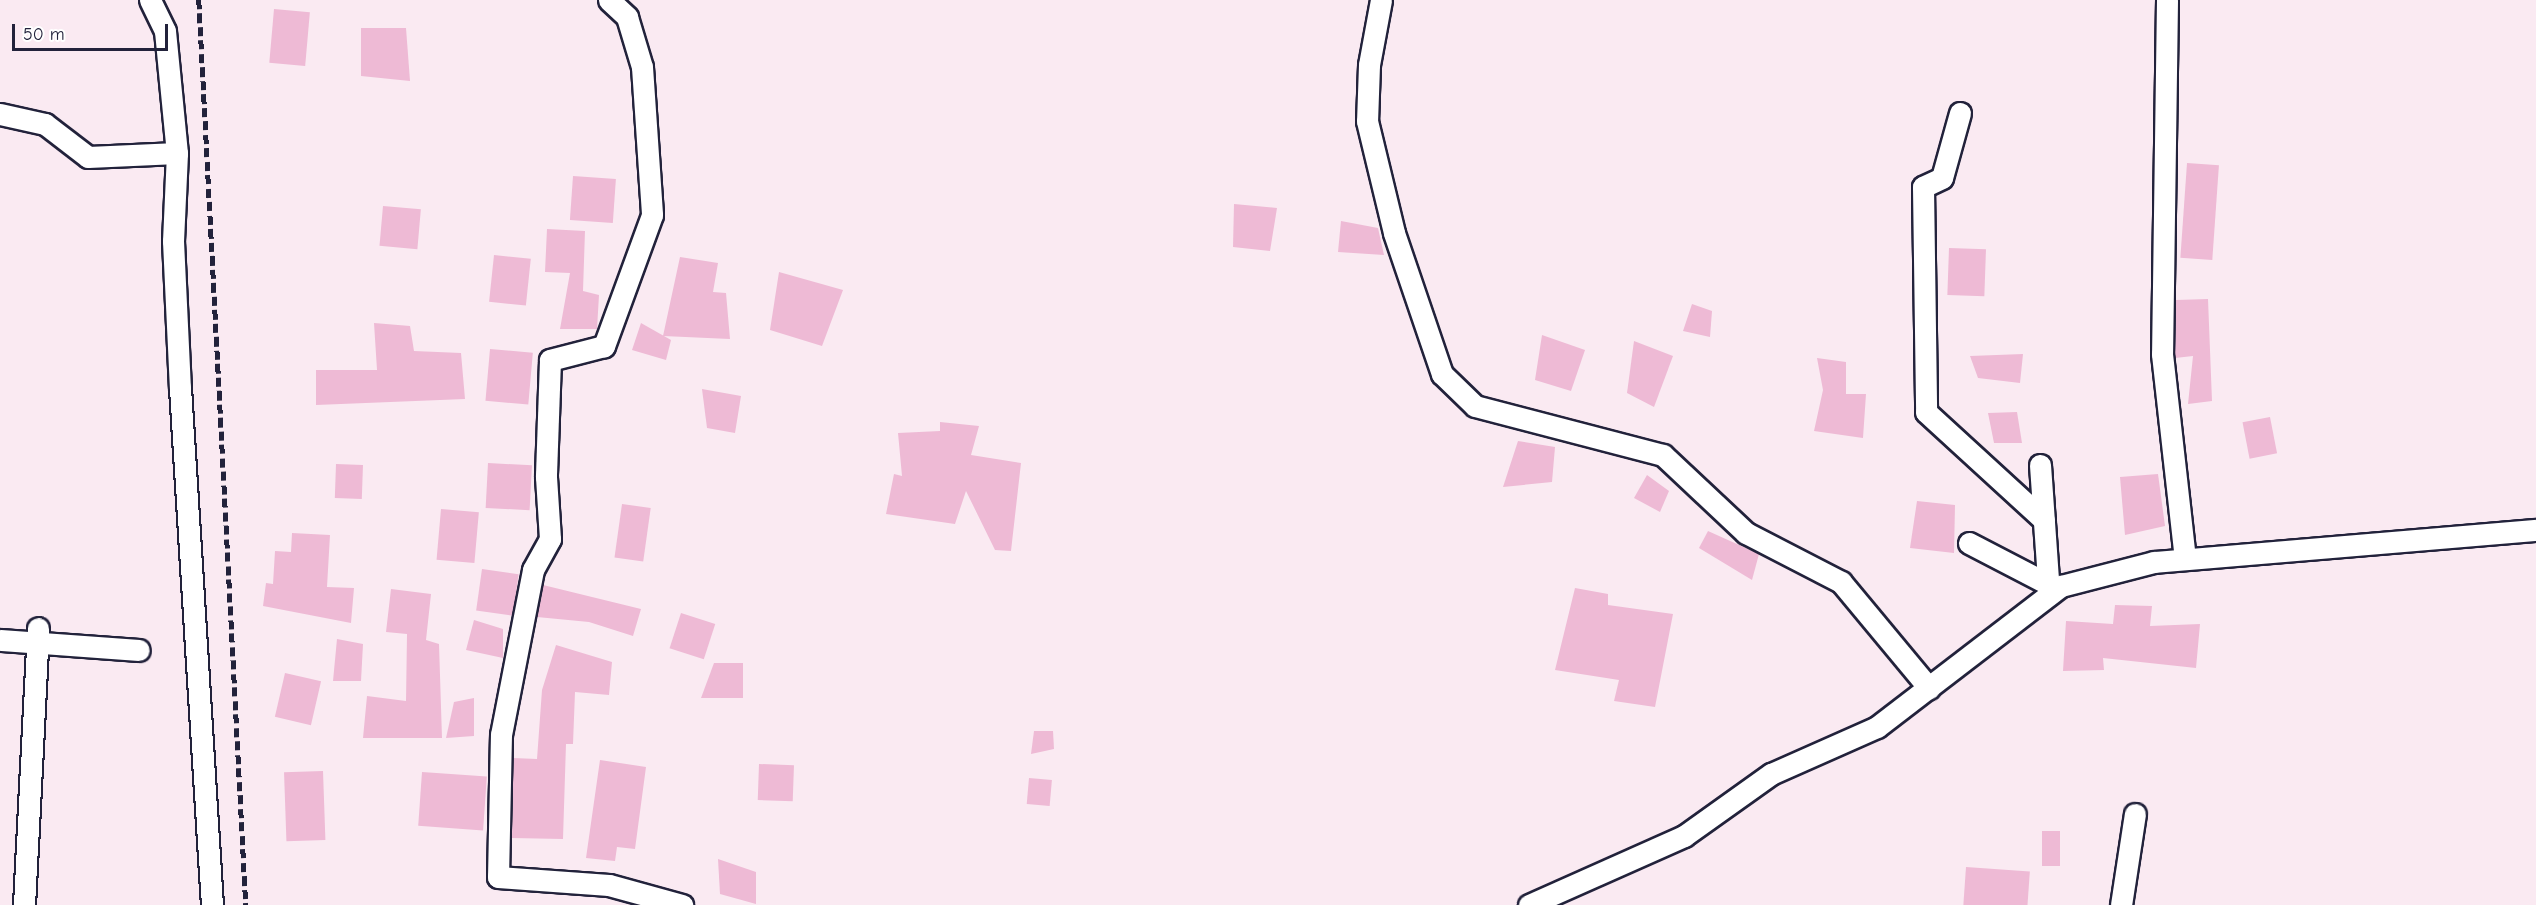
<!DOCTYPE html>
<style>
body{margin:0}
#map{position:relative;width:2536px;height:905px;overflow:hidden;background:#faeaf2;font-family:"Comic Neue",sans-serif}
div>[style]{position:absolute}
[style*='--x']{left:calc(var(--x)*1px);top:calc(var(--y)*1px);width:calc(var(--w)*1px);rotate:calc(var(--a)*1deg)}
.building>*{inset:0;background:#eebad5;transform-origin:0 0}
.roads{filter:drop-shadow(2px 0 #22223b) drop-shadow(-2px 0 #22223b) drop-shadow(0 2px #22223b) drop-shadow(0 -2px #22223b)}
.minor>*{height:21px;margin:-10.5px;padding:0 10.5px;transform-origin:10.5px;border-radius:10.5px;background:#fff}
.rail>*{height:4.5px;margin-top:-2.25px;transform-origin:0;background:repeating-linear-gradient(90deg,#22223b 0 9px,transparent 0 13.5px)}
span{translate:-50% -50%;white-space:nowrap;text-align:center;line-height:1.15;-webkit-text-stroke:4.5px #fff;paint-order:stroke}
.scale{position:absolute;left:12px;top:24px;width:156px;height:27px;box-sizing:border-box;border:3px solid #22223b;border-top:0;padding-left:8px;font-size:18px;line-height:21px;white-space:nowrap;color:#22223b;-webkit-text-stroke:4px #fff;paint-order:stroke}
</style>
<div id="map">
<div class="building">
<i style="left:274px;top:9px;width:36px;height:54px;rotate:5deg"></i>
<i style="clip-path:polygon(361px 28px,406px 28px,410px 81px,361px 76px)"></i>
<i style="left:2187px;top:163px;width:32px;height:95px;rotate:4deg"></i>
<i style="left:573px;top:176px;width:43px;height:44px;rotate:4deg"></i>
<i style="clip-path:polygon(1234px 204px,1277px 208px,1270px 251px,1233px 247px)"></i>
<i style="left:383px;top:206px;width:38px;height:40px;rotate:5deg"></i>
<i style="clip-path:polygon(1341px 221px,1378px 228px,1384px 255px,1338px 252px)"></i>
<i style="clip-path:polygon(547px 229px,585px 231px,583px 291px,599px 295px,597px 329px,560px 329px,570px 273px,545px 272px)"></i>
<i style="left:1949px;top:248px;width:37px;height:47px;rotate:2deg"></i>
<i style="left:494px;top:255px;width:37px;height:47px;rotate:6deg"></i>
<i style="clip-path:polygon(680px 257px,718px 263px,713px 292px,726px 293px,730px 339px,663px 336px)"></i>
<i style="clip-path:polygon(779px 272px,843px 290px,822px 346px,770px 330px)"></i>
<i style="clip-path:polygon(2208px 299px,2212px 401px,2188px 404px,2193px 356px,2175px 358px,2176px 300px)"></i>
<i style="clip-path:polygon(1692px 304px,1712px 311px,1710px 337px,1683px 331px)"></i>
<i style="clip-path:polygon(374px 323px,410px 326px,414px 351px,461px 353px,465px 399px,316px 405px,316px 370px,377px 370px)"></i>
<i style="clip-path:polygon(641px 323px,671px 340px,666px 360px,632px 350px)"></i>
<i style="clip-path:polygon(1542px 335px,1585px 350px,1571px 391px,1535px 380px)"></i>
<i style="clip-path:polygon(1634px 341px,1673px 356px,1654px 407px,1627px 393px)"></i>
<i style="left:490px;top:349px;width:43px;height:52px;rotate:5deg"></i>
<i style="clip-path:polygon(2023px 354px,2020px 383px,1978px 378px,1970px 356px)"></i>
<i style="clip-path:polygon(1817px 358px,1846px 362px,1846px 394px,1866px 394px,1863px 438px,1814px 431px,1823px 390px)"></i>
<i style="clip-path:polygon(702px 389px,741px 396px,735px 433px,707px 428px)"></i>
<i style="clip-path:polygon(2017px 412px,2022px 443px,1994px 443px,1988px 413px)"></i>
<i style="left:2270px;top:417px;width:37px;height:28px;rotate:79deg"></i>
<i style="clip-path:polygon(940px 422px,979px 426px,971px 455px,1021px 463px,1011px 551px,995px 550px,966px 491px,955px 524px,886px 514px,894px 474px,902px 476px,898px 433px,940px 431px)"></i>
<i style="clip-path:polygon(1518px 441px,1555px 447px,1552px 482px,1503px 487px)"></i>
<i style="left:488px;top:463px;width:44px;height:45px;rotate:3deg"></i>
<i style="left:336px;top:464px;width:27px;height:34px;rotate:2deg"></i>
<i style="clip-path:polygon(2158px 474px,2165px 526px,2125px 535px,2120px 477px)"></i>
<i style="clip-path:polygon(1647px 475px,1669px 491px,1660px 512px,1634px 498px)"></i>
<i style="clip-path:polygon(1917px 501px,1955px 505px,1954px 553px,1910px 548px)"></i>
<i style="left:622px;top:504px;width:29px;height:54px;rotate:8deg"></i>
<i style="left:441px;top:509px;width:38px;height:51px;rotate:5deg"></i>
<i style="clip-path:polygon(1708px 531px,1759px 554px,1752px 580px,1699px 548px)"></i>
<i style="clip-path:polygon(292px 533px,330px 535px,327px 587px,354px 588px,351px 623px,263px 606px,266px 583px,273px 584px,275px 551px,291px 552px)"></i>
<i style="left:482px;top:569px;width:37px;height:42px;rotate:8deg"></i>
<i style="clip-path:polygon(543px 585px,641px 609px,633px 636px,589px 622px,537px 617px)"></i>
<i style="clip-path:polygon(1575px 588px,1608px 594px,1608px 605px,1673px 614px,1655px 707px,1614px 701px,1619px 680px,1555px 670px)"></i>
<i style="clip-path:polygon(391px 589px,431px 594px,426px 640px,439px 644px,442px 738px,363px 738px,367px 696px,406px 701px,407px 634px,386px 632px)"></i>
<i style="clip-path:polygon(2115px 605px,2152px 606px,2150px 626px,2200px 624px,2196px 668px,2103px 658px,2104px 670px,2063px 671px,2066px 621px,2113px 624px)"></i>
<i style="left:681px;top:613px;width:36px;height:37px;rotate:18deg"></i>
<i style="clip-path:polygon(474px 620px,503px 629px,503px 658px,466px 650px)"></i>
<i style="clip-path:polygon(337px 639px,363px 644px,361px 681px,333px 681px)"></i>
<i style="clip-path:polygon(556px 645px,612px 662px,609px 695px,575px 692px,573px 744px,566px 744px,563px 839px,512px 838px,513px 758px,537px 759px,542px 690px)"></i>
<i style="clip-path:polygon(714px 663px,743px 663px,743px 698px,701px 698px)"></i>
<i style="left:285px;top:673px;width:37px;height:45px;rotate:13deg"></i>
<i style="clip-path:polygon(474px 698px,474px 736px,446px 738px,454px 702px)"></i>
<i style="clip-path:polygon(1034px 731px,1053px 731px,1054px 749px,1031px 754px)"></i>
<i style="clip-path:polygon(600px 760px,646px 767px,635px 849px,617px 847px,615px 861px,586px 858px)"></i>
<i style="left:759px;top:764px;width:35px;height:36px;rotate:2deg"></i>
<i style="left:323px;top:771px;width:69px;height:39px;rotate:88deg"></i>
<i style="left:422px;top:772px;width:65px;height:54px;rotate:4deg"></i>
<i style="left:1029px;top:778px;width:23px;height:26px;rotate:5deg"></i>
<i style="left:2042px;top:831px;width:18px;height:35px"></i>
<i style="clip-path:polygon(718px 859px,756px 872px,756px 904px,720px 894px)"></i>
<i style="left:1966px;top:867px;width:64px;height:38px;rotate:4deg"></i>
</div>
<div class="roads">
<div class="minor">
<i style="--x:150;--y:0;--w:34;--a:64"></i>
<i style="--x:165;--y:31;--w:123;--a:84.4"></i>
<i style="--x:177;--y:153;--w:88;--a:92.6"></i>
<i style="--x:173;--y:241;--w:147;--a:87.3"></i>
<i style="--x:180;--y:388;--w:518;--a:86.46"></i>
<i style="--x:609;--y:0;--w:25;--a:43"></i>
<i style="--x:627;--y:17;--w:52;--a:73.3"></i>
<i style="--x:642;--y:67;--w:148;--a:86.1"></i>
<i style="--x:652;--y:215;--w:140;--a:110.1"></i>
<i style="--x:604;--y:346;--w:56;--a:165.5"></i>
<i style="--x:550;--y:360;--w:117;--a:92"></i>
<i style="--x:546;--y:477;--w:62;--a:86.3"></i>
<i style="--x:550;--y:539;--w:35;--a:119"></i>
<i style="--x:533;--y:570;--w:167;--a:101"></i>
<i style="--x:501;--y:734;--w:143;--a:91.2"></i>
<i style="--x:498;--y:877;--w:111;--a:4.1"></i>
<i style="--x:609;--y:885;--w:76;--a:15.3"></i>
<i style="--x:1381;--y:0;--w:66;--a:100.5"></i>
<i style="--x:1369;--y:65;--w:56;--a:92"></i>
<i style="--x:1367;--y:121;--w:115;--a:76.4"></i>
<i style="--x:1394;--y:233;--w:149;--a:71.2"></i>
<i style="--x:1442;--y:374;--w:46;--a:44.1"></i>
<i style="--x:1475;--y:406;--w:194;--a:14.6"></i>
<i style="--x:1663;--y:455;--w:114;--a:43.2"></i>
<i style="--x:1746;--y:533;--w:107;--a:27.3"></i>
<i style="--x:1841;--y:582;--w:138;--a:50.3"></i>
<i style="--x:2167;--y:0;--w:354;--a:90.8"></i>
<i style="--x:2162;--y:354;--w:206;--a:83.6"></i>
<i style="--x:1960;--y:113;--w:67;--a:105.5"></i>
<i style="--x:1942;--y:178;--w:21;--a:155"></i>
<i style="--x:1923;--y:187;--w:225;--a:89.2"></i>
<i style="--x:1926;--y:412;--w:160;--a:42.5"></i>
<i style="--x:0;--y:114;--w:46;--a:12.5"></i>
<i style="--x:45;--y:124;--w:54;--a:37.5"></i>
<i style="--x:88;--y:157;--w:89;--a:-2.6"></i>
<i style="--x:2040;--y:465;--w:130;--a:86"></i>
<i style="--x:1969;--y:543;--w:89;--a:27.4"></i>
<i style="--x:0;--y:640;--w:139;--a:4.1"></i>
<i style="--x:24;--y:905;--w:277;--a:-87.1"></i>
<i style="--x:1529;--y:905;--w:170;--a:-24"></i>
<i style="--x:1684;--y:836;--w:107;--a:-35.5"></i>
<i style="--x:1771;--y:774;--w:116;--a:-23.9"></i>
<i style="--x:1877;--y:727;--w:232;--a:-37.5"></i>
<i style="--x:2061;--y:586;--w:96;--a:-14.5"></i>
<i style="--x:2154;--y:562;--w:383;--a:-4.8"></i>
<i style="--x:2121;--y:905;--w:92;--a:-81.3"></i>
</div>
</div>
<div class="rail">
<i style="--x:199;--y:0;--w:906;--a:87.03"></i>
</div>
<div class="scale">50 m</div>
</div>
